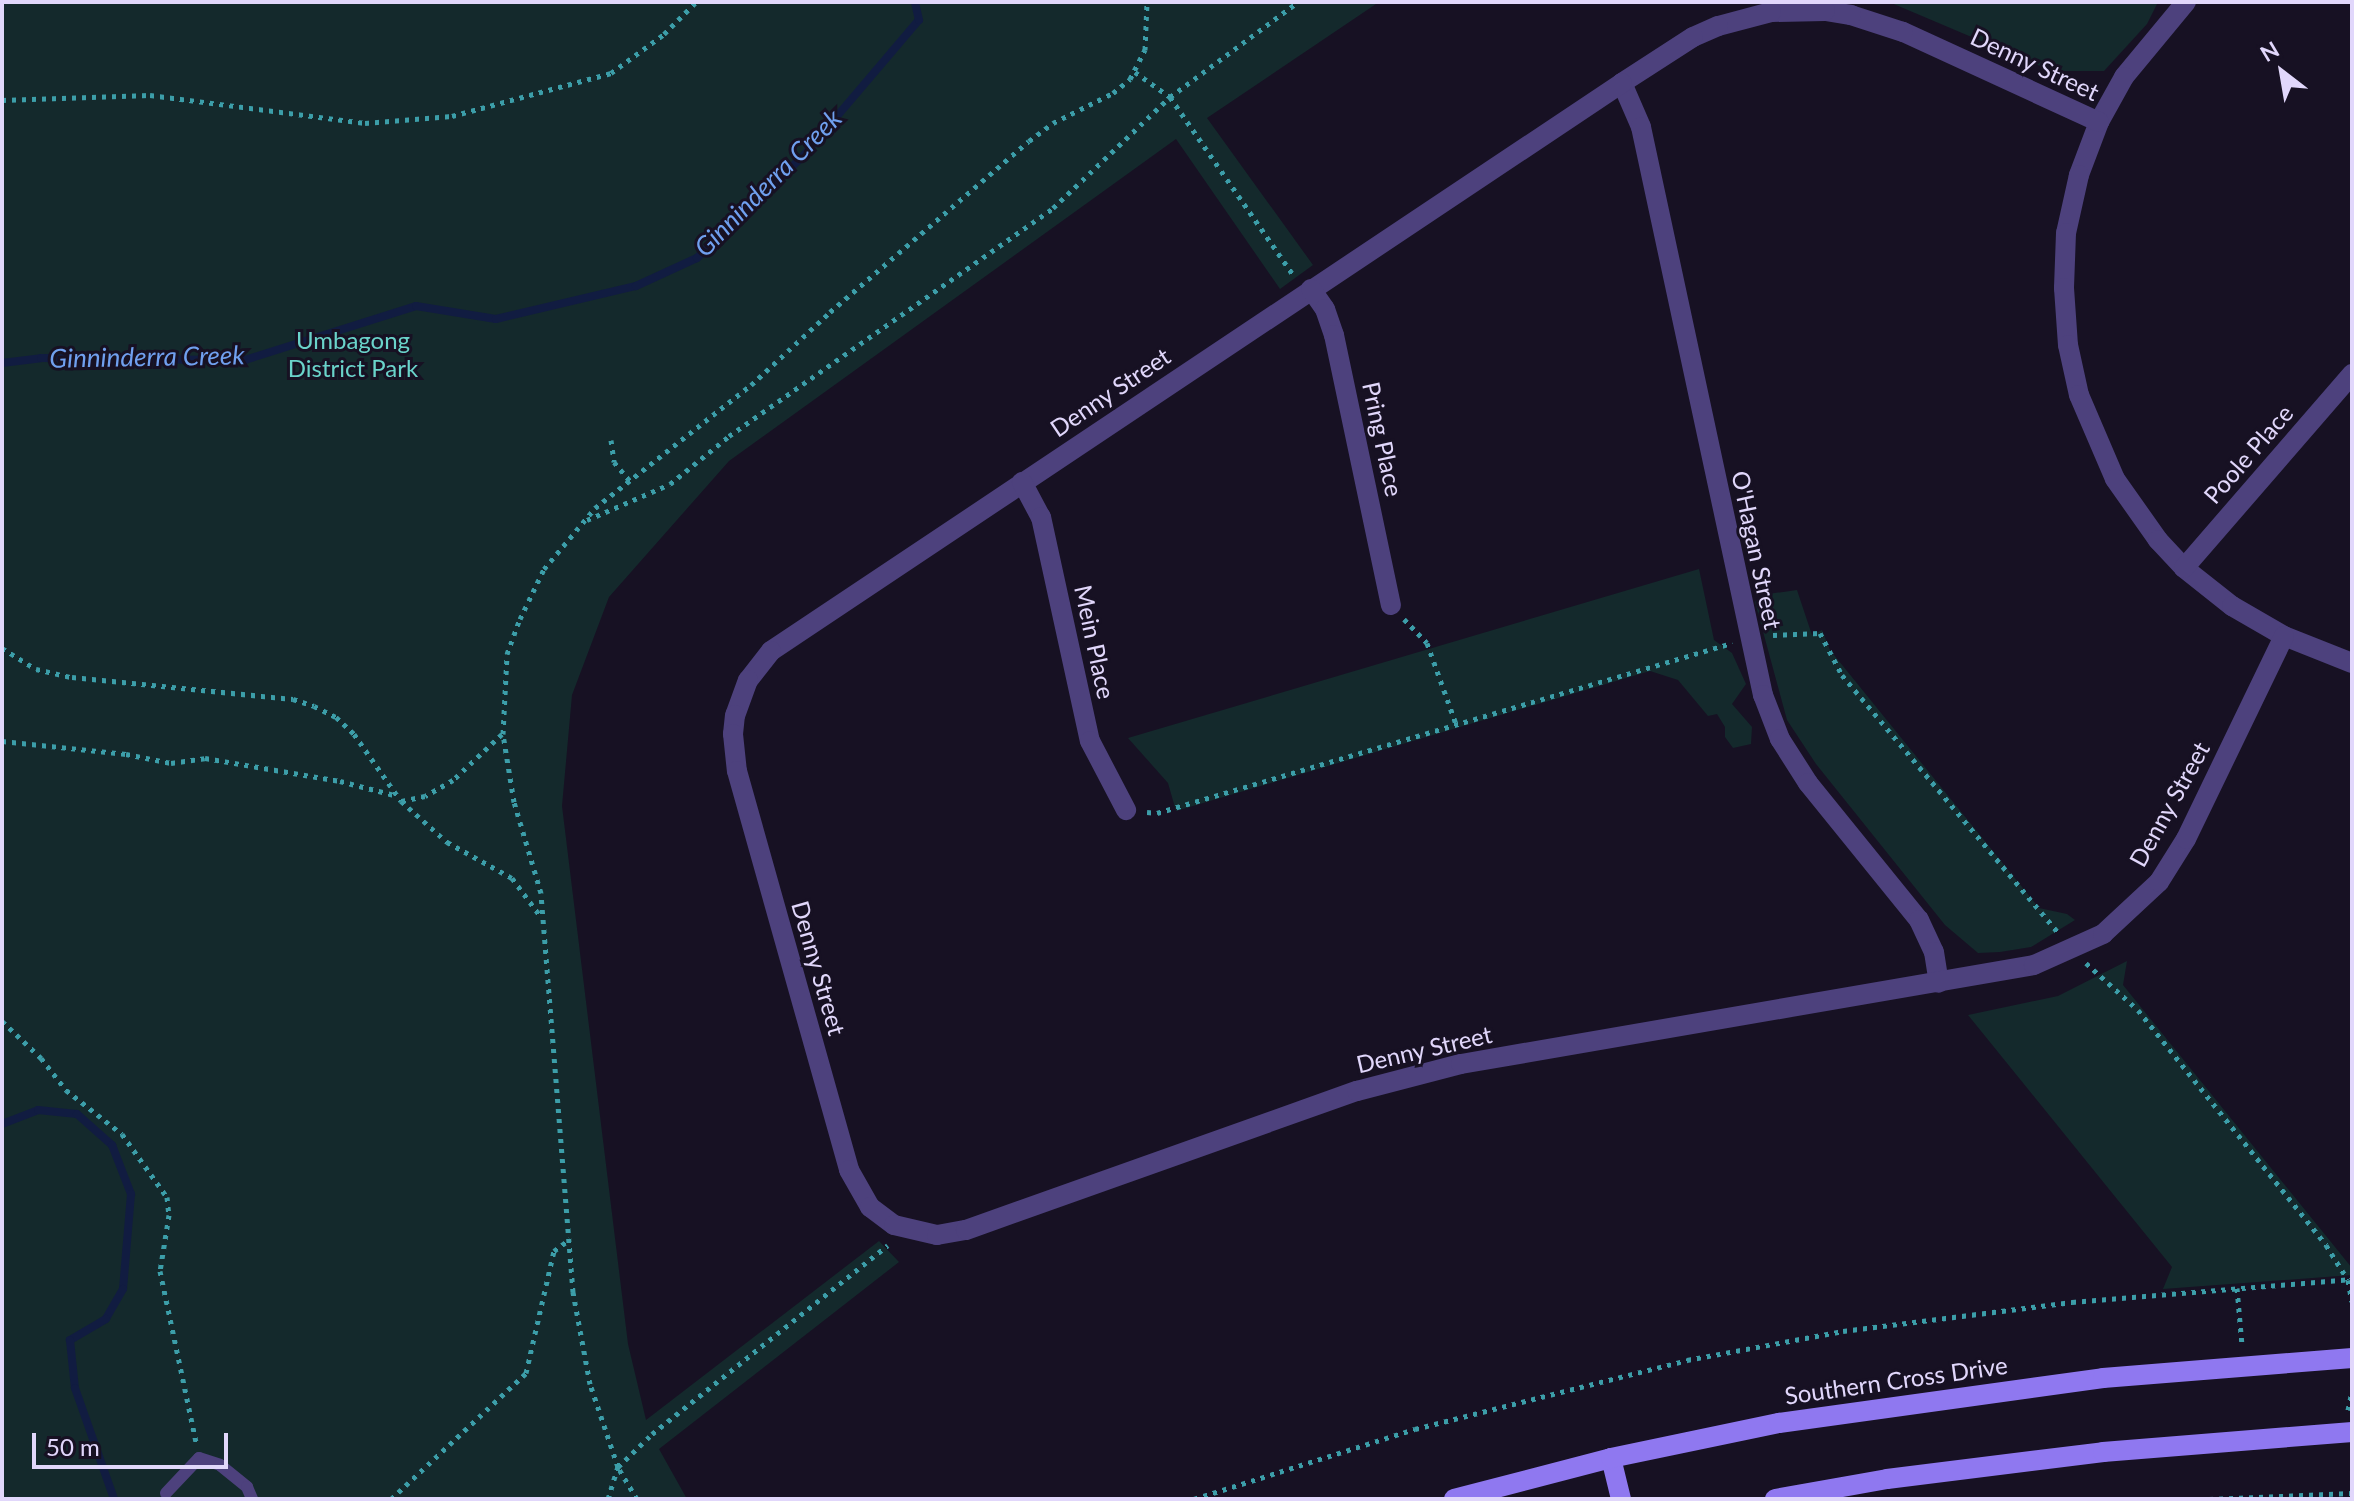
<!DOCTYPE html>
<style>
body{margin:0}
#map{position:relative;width:2354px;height:1501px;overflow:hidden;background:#171123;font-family:Lato,sans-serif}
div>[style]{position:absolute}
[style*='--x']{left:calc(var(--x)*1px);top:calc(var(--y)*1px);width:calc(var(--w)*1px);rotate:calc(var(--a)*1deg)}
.green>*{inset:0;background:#14292c}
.stream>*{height:8px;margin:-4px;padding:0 4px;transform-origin:4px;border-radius:4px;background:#111c41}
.path>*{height:5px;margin-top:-2.5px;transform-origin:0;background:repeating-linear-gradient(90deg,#3c9ea9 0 4px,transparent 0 10px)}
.service>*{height:12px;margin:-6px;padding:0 6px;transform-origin:6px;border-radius:6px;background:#4d417d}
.minor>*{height:20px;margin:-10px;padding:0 10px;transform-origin:10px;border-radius:10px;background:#4d417d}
.secondary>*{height:20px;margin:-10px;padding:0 10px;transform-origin:10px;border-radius:10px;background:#8f78f0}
span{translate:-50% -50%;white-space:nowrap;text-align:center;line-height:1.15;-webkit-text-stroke:6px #171123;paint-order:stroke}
.street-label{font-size:24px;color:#e1d7fb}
.park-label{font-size:24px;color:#6ad3ca}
.water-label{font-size:26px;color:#70a0ef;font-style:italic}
.frame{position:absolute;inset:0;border:4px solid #e1d7fb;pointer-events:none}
.north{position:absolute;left:2242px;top:32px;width:80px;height:80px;-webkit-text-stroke:6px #171123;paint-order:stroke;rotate:329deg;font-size:22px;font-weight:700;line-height:32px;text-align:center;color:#e1d7fb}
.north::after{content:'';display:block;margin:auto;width:28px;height:36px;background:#e1d7fb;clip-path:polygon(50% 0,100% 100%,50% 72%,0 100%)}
.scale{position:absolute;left:32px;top:1433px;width:196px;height:36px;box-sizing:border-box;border:4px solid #e1d7fb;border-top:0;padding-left:10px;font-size:24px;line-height:28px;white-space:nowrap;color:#e1d7fb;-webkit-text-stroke:6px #171123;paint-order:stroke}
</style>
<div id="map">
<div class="green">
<i style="clip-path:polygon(2px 2px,1379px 2px,1207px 118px,1313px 265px,1280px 289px,1176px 139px,729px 461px,609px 597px,572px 695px,562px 806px,628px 1344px,646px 1420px,879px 1241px,899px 1262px,659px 1449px,687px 1499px,2px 1499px)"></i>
<i style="clip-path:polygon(1889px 2px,2158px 2px,2147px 24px,2104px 71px,2052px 71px)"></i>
<i style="clip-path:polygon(1699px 569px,1714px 640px,1732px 653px,1746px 684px,1732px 704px,1752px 727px,1751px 744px,1733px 748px,1725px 737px,1725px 727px,1717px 714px,1708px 716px,1678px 680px,1650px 671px,1176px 811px,1168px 783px,1128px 738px)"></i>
<i style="clip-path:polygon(1797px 590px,1812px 635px,1822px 630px,1830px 650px,2039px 908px,2067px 914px,2075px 920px,2031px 947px,2000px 952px,1978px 953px,1945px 925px,1816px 764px,1787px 720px,1755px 602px,1761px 595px)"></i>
<i style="clip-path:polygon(2127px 961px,2123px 985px,2352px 1268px,2352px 1275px,2163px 1289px,2172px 1267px,1968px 1015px,2058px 996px)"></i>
</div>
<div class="stream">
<i style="--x:2;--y:363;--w:39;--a:-7"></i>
<i style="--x:41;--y:358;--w:204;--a:0.6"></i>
<i style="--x:245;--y:360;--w:179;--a:-17.5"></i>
<i style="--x:416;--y:306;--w:81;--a:9.2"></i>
<i style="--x:496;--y:319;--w:144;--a:-13.3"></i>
<i style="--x:636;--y:286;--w:67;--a:-24.7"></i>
<i style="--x:697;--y:258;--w:149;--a:-43.9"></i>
<i style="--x:804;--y:155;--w:177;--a:-49.6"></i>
<i style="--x:919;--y:20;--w:18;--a:-103"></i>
<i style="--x:2;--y:1124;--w:39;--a:-21"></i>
<i style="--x:38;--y:1110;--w:39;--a:6"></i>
<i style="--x:77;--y:1114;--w:47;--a:41.5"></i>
<i style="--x:112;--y:1145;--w:53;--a:68.8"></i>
<i style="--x:131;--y:1194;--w:95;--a:94.8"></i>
<i style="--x:123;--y:1289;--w:34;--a:120"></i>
<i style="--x:106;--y:1319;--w:42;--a:149.7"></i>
<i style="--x:70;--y:1340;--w:48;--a:84.1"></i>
<i style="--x:75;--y:1388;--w:118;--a:70.6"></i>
</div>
<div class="path">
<i style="--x:1135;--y:72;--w:43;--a:35.5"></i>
<i style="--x:1170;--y:97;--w:218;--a:55.3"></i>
<i style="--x:2;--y:100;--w:148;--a:-1.9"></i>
<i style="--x:150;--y:95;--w:217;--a:7.4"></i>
<i style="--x:365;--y:123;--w:87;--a:-4.6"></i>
<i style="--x:452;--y:116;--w:165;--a:-15.1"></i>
<i style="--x:611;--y:73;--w:66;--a:-36.3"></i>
<i style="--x:664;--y:34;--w:45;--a:-45"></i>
<i style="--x:611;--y:440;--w:22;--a:82"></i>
<i style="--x:614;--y:462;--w:25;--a:50"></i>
<i style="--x:587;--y:520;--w:90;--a:-23.4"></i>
<i style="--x:670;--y:484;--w:76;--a:-39.1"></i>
<i style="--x:729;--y:436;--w:396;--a:-35.1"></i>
<i style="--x:1053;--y:208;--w:161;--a:-43.5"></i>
<i style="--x:1170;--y:97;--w:159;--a:-36.6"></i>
<i style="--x:1404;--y:619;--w:33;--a:46"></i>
<i style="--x:1427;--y:643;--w:86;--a:70.3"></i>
<i style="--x:1773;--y:635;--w:47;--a:-2.4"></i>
<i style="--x:1820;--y:633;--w:47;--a:62.4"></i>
<i style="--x:1842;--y:675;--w:336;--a:50"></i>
<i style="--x:2;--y:648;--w:40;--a:32"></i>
<i style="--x:36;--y:669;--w:37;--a:13"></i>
<i style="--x:72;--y:677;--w:222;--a:5.7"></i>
<i style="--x:293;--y:699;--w:22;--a:18"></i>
<i style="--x:314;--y:706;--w:25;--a:27"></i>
<i style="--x:336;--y:717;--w:25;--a:43"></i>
<i style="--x:354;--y:734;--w:82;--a:55"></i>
<i style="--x:502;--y:734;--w:67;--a:136.8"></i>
<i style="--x:453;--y:780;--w:32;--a:150"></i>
<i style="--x:425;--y:796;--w:25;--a:168"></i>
<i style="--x:401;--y:801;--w:62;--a:41.7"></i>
<i style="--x:447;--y:842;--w:74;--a:29"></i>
<i style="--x:512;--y:878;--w:49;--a:53.4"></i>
<i style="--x:2;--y:741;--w:125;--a:6"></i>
<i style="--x:126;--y:754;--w:46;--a:11.3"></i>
<i style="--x:171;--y:763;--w:34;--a:-8"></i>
<i style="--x:205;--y:758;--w:137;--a:9.7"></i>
<i style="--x:340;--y:781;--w:56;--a:14.5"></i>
<i style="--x:1147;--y:812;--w:10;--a:6"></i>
<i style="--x:1157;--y:813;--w:600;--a:-16.47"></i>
<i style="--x:2086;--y:963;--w:70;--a:42.1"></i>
<i style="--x:2138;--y:1010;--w:301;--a:51.3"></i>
<i style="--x:2326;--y:1245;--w:41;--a:57.8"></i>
<i style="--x:2348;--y:1280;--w:22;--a:80"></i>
<i style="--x:2;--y:1021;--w:54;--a:43.5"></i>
<i style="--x:41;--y:1058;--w:41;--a:52"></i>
<i style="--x:66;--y:1090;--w:71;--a:38.2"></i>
<i style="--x:122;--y:1134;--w:77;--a:54.5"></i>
<i style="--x:167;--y:1197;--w:18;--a:84"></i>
<i style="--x:169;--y:1215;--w:57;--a:99.1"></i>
<i style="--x:160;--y:1271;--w:175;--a:78.1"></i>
<i style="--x:2237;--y:1288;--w:57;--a:85"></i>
<i style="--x:2348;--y:1410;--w:19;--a:-78"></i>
<i style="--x:391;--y:1499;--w:185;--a:-43"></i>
<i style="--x:526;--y:1373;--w:125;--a:-77.1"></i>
<i style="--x:554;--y:1251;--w:20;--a:-37"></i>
<i style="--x:608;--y:1499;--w:34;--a:-73"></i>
<i style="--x:618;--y:1467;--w:88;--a:-108.6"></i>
<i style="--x:590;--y:1384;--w:94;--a:-100.5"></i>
<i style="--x:573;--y:1292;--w:400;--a:-94.6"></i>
<i style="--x:541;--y:893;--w:95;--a:-106.5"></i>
<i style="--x:514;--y:802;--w:69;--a:-99.2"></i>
<i style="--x:503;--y:734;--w:80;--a:-87.1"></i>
<i style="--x:507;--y:654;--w:37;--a:-70"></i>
<i style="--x:520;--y:619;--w:55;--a:-64.4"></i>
<i style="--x:544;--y:569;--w:80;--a:-50.1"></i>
<i style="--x:595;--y:508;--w:199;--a:-38.3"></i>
<i style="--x:751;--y:385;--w:108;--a:-42.7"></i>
<i style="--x:830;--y:312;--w:262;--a:-40.7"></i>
<i style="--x:1029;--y:141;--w:30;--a:-37"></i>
<i style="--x:1053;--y:123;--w:67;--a:-26.6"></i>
<i style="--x:1113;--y:93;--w:22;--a:-39"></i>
<i style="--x:1130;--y:79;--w:33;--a:-63"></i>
<i style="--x:1145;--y:50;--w:48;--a:-87.6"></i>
<i style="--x:637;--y:1499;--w:37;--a:-121"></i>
<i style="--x:618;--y:1467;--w:47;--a:-44.1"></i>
<i style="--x:652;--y:1434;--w:302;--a:-38.7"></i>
<i style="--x:1194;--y:1499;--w:232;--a:-17.6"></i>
<i style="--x:1415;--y:1429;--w:281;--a:-14.2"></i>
<i style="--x:1687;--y:1360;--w:159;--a:-10.5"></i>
<i style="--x:1843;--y:1331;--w:231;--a:-7.2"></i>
<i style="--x:2072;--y:1302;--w:281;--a:-4.7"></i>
<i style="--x:2209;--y:1499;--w:143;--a:-2.4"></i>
</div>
<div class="service">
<i style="--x:166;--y:1493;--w:48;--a:-46.7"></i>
<i style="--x:199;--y:1458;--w:22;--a:18"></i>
<i style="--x:220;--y:1465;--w:35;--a:39"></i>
<i style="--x:247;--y:1487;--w:13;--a:67"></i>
</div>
<div class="minor">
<i style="--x:2186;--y:2;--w:97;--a:129.6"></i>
<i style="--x:2124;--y:77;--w:51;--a:119.1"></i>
<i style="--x:2099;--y:122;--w:57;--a:110.7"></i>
<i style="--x:2079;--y:175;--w:59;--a:102.6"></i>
<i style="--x:2066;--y:233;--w:55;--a:92.1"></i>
<i style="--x:2064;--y:288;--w:57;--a:86"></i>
<i style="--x:2068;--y:345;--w:51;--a:77.6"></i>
<i style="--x:2079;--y:395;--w:91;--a:66.8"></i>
<i style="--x:2115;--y:479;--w:75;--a:54.8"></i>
<i style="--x:2158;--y:540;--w:38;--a:47"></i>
<i style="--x:2184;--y:568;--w:61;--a:38.4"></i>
<i style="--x:2232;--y:606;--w:60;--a:30"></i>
<i style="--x:2284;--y:636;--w:73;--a:21.7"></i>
<i style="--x:1622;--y:83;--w:48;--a:66.6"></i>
<i style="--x:1641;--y:127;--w:581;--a:77.88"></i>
<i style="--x:1763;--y:695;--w:47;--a:68.9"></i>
<i style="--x:1780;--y:739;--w:52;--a:57.5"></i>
<i style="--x:1808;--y:783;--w:176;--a:51"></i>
<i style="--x:1919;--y:920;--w:35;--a:65"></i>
<i style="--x:1934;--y:952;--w:31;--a:81"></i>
<i style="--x:2099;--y:122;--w:216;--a:-155.3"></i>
<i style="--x:1903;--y:32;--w:55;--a:-161.9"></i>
<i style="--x:1851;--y:15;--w:26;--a:-171"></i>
<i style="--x:1825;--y:11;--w:54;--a:178.9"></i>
<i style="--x:1771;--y:12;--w:55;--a:165.2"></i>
<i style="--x:1718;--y:26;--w:27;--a:156"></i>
<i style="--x:1693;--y:37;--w:85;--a:147.1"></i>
<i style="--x:1622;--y:83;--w:1023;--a:146.28"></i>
<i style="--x:771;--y:651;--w:37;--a:128"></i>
<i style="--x:748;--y:680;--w:37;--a:110"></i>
<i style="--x:735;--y:715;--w:19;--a:96"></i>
<i style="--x:733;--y:734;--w:37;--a:84"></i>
<i style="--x:737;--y:771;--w:414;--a:74.3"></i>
<i style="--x:849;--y:1170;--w:43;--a:60.4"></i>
<i style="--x:870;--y:1207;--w:30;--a:37"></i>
<i style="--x:894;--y:1225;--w:44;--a:13.1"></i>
<i style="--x:937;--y:1235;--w:29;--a:-10"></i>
<i style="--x:966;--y:1230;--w:415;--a:-19.6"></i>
<i style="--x:1357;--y:1091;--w:107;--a:-14.6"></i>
<i style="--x:1461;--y:1064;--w:581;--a:-9.8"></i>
<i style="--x:2034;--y:965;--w:76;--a:-24.2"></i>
<i style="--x:2103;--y:934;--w:76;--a:-42.9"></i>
<i style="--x:2159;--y:882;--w:51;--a:-57.9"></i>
<i style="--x:2186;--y:839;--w:225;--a:-64.2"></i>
<i style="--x:1311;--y:289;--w:24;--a:55"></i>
<i style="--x:1325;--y:309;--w:28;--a:71"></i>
<i style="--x:1334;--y:335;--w:276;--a:78.1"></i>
<i style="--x:1022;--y:482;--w:40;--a:62"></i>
<i style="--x:1041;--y:517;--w:229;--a:77.7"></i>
<i style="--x:1090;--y:741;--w:78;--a:62.4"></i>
<i style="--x:2184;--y:568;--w:257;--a:-49.1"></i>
</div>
<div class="secondary">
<i style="--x:1611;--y:1458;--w:42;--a:76.3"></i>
<i style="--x:1454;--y:1499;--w:162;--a:-14.6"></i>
<i style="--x:1611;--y:1458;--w:172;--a:-11.8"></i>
<i style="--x:1779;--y:1423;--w:327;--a:-7.9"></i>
<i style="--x:2103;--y:1378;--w:250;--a:-4.6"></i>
<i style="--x:1775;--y:1499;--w:114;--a:-10.1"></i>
<i style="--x:1887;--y:1479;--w:218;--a:-7.1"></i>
<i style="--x:2103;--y:1452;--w:250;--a:-4.6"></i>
</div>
<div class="street-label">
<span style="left:2035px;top:64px;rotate:25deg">Denny Street</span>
<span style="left:1110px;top:392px;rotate:-34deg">Denny Street</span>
<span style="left:1383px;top:439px;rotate:78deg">Pring Place</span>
<span style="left:2248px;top:454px;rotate:-49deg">Poole Place</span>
<span style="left:1757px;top:550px;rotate:78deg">O'Hagan Street</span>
<span style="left:1095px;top:642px;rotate:78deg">Mein Place</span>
<span style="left:2169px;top:804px;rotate:-61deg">Denny Street</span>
<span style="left:819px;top:968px;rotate:74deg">Denny Street</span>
<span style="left:1424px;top:1049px;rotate:-13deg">Denny Street</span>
<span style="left:1896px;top:1380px;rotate:-8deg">Southern Cross Drive</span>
</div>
<div class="park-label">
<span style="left:353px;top:354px">Umbagong<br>District Park</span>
</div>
<div class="water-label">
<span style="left:768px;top:183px;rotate:-45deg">Ginninderra Creek</span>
<span style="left:147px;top:357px;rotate:-1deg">Ginninderra Creek</span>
</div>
<div class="frame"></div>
<div class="north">N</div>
<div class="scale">50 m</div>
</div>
